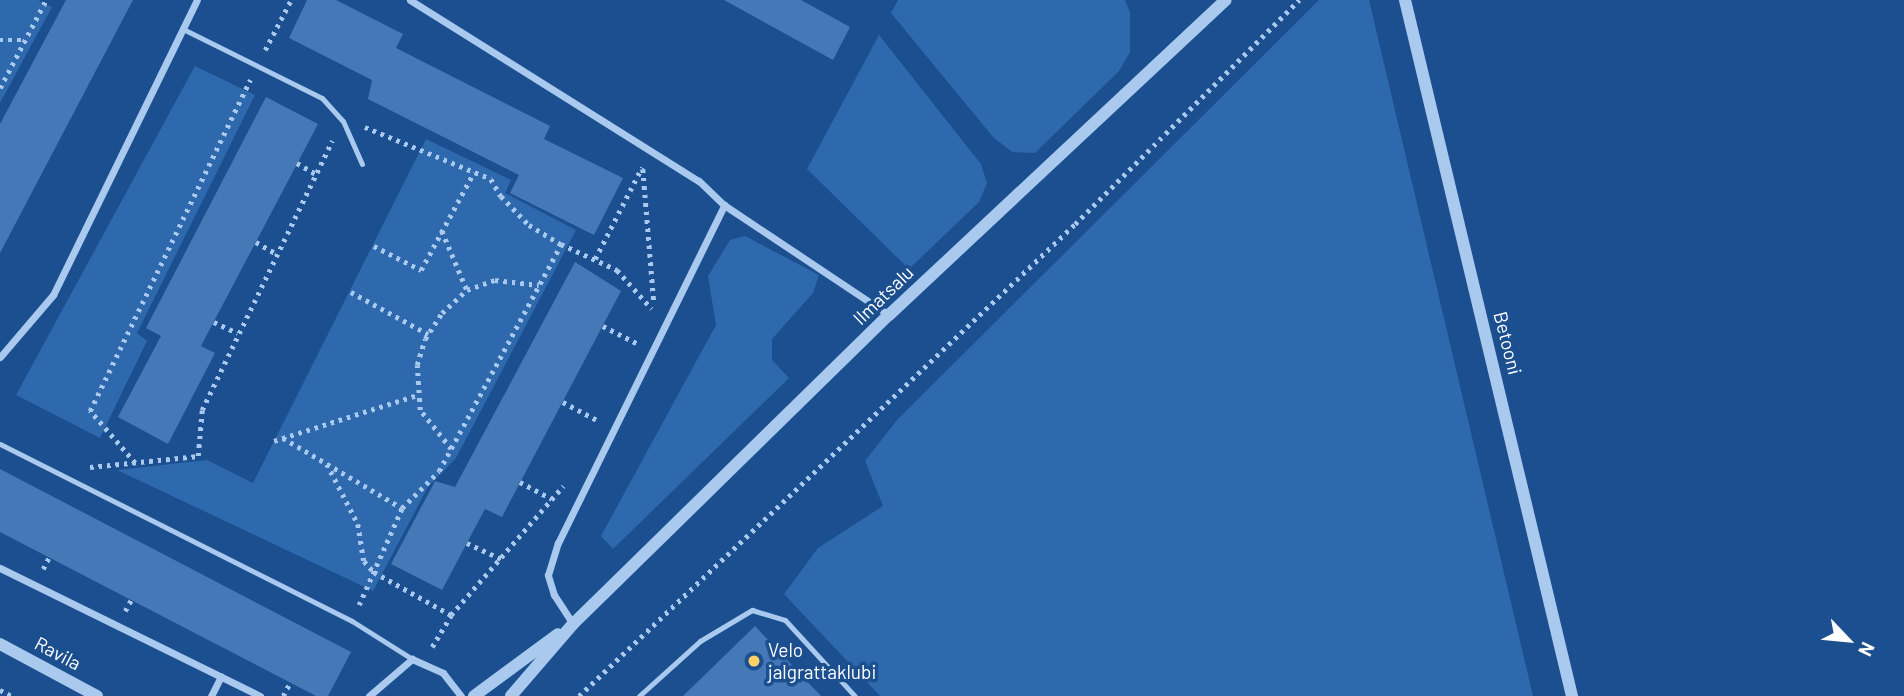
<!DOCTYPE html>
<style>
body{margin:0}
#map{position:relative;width:1904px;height:696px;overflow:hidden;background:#1b4f8f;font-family:Barlow,sans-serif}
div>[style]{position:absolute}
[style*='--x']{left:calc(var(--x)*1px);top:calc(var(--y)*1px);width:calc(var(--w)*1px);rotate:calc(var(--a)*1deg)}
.green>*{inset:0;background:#2e69ad}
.building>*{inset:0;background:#4478b7}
.path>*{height:4.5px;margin-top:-2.25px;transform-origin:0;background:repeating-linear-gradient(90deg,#a9c9ee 0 3.5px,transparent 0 8.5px)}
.service>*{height:5px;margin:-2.5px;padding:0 2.5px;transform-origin:2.5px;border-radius:2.5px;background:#a9c9ee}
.minor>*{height:7px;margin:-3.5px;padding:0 3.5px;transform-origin:3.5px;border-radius:3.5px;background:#a9c9ee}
.tertiary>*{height:12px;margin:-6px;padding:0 6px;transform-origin:6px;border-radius:6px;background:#a9c9ee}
.dots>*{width:19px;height:19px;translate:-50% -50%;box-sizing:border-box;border:4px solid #1b4f8f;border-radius:50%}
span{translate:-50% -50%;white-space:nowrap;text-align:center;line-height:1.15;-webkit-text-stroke:7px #1b4f8f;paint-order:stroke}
.street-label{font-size:19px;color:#fff}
.poi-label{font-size:19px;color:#fff}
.left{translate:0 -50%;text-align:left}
.north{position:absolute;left:1813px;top:605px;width:70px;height:70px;-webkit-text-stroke:5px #1b4f8f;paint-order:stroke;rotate:116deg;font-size:19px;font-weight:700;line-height:28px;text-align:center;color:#fff}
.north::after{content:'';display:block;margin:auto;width:24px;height:32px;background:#fff;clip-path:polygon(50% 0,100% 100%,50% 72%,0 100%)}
</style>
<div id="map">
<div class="green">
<i style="clip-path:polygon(0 0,38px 0,52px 7px,0 103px)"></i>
<i style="clip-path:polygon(898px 0,1125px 0,1130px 13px,1130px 52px,1119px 71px,1035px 153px,1012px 152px,993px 137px,891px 13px)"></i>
<i style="clip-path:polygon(1319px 0,1369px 0,1533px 696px,880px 696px,784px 594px,818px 548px,883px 506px,865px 461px,897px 420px)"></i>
<i style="clip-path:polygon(879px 35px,981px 164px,987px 183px,979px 202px,909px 269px,807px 169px)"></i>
<i style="clip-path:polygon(195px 66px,255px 95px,137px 333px,147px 341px,100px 438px,16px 395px)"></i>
<i style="clip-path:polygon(426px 139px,511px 180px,505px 193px,576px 230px,456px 458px,428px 487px,373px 591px,117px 470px,207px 460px,253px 483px)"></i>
<i style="clip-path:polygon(745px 236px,819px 275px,813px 293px,772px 339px,772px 360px,789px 378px,613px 549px,601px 536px,716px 325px,708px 276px,730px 240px)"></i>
</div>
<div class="building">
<i style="clip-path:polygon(66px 0,133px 0,0 253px,0 124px)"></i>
<i style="clip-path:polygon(307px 0,336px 0,403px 34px,396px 48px,550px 126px,544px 139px,623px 178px,594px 235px,510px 193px,519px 175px,368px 99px,372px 80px,289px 38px)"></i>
<i style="clip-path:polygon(724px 0,801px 0,850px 27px,833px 60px)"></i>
<i style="clip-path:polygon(266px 97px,318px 124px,201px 346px,215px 353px,168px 444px,118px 417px,161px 336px,146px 328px)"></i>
<i style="clip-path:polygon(575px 262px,621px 291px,502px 517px,485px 509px,442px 590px,391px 564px,435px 481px,455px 487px)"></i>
<i style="clip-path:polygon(0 469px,351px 652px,328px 696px,316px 696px,0 532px)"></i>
<i style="clip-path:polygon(755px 626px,821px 696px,683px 696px)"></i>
</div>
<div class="path">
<i style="--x:0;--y:40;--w:25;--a:0"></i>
<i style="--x:265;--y:50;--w:56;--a:-62.5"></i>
<i style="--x:0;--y:88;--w:99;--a:-62.4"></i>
<i style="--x:365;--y:127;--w:136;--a:22.4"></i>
<i style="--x:491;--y:179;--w:20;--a:60"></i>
<i style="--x:501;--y:196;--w:40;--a:46"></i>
<i style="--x:529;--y:225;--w:37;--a:31"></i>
<i style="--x:297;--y:163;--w:22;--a:30"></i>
<i style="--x:643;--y:169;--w:135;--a:85.3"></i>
<i style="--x:442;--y:231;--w:64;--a:67"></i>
<i style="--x:256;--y:242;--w:24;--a:30"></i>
<i style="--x:374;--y:246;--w:53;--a:27.1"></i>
<i style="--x:421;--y:270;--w:111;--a:-61.6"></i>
<i style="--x:595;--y:259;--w:103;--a:-62.9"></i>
<i style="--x:351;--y:292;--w:88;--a:28.6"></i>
<i style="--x:214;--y:322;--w:26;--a:25"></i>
<i style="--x:603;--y:326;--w:38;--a:27"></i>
<i style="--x:563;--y:402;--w:40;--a:28"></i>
<i style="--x:283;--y:438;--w:138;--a:30.5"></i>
<i style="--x:274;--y:441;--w:150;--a:-17.8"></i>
<i style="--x:451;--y:449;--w:50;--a:-128.5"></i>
<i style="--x:420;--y:410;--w:45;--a:-93.8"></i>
<i style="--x:417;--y:365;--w:27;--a:-73"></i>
<i style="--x:425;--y:339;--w:31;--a:-57"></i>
<i style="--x:442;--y:313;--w:34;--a:-43"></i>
<i style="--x:467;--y:290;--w:30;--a:-20"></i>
<i style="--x:495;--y:280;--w:44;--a:6.5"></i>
<i style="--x:135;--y:463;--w:69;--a:-130.9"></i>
<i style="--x:90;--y:411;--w:368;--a:-64.2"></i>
<i style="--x:327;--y:464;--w:68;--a:62.7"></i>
<i style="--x:358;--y:524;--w:37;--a:81"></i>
<i style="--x:364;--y:561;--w:15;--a:48"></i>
<i style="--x:374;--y:572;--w:88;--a:29.2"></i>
<i style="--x:90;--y:467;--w:109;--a:-5.8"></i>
<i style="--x:198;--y:456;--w:46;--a:-85"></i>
<i style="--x:202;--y:410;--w:299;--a:-64.2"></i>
<i style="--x:520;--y:482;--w:36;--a:28"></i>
<i style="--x:467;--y:543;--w:38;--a:25"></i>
<i style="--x:43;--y:569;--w:13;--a:-63"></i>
<i style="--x:359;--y:605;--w:106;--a:-66.1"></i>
<i style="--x:402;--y:508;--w:52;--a:-45"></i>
<i style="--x:439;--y:471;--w:258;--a:-61.7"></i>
<i style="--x:561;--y:244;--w:62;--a:24.9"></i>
<i style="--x:617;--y:270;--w:52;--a:48.1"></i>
<i style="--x:125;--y:611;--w:13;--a:-61"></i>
<i style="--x:432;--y:647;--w:37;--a:-59"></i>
<i style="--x:451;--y:615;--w:171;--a:-49"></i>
<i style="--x:0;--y:690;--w:13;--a:27"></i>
<i style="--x:283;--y:696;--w:15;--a:-62"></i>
<i style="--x:579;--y:696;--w:685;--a:-43.58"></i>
<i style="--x:1075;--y:224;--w:317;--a:-45"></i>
</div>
<div class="service">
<i style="--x:183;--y:29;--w:155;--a:26.4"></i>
<i style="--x:322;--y:98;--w:31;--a:48"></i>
<i style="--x:343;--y:121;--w:47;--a:66.2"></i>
<i style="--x:0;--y:444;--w:394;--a:26.7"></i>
<i style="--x:352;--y:621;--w:71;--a:32.3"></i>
<i style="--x:639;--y:696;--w:82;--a:-42"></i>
<i style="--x:700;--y:641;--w:61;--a:-30.8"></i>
<i style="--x:752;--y:610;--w:34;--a:17"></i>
<i style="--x:785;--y:620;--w:103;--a:47.4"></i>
</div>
<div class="minor">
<i style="--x:410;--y:0;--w:341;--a:32.1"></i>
<i style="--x:699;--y:181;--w:35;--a:44"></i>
<i style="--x:724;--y:205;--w:198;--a:33.7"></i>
<i style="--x:0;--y:357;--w:82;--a:-49.5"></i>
<i style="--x:53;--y:295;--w:328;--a:-64"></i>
<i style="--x:0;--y:568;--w:290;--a:26.2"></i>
<i style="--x:573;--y:624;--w:35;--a:-123"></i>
<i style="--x:554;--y:595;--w:21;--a:-107"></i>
<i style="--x:548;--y:575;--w:34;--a:-73"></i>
<i style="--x:558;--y:543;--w:377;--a:-63.8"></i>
<i style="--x:211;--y:696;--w:22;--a:-63"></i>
<i style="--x:369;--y:696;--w:57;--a:-40.7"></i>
<i style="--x:412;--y:659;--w:34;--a:24"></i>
<i style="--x:443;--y:673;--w:29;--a:52"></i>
</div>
<div class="tertiary">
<i style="--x:1405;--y:0;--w:716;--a:76.51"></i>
<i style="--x:0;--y:644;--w:110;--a:28.2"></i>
<i style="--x:474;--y:696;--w:104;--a:-36.4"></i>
<i style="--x:511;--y:696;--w:95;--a:-49.3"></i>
<i style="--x:573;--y:624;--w:442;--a:-44.4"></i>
<i style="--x:889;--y:315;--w:461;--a:-43.1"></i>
</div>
<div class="dots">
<i style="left:754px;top:661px;background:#ffd166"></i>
</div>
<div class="street-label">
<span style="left:883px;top:295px;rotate:-44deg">Ilmatsalu</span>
<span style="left:1508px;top:343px;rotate:76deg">Betooni</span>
<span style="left:58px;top:653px;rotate:28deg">Ravila</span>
</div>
<div class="poi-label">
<span class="left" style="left:768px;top:661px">Velo<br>jalgrattaklubi</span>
</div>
<div class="north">N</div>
</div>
